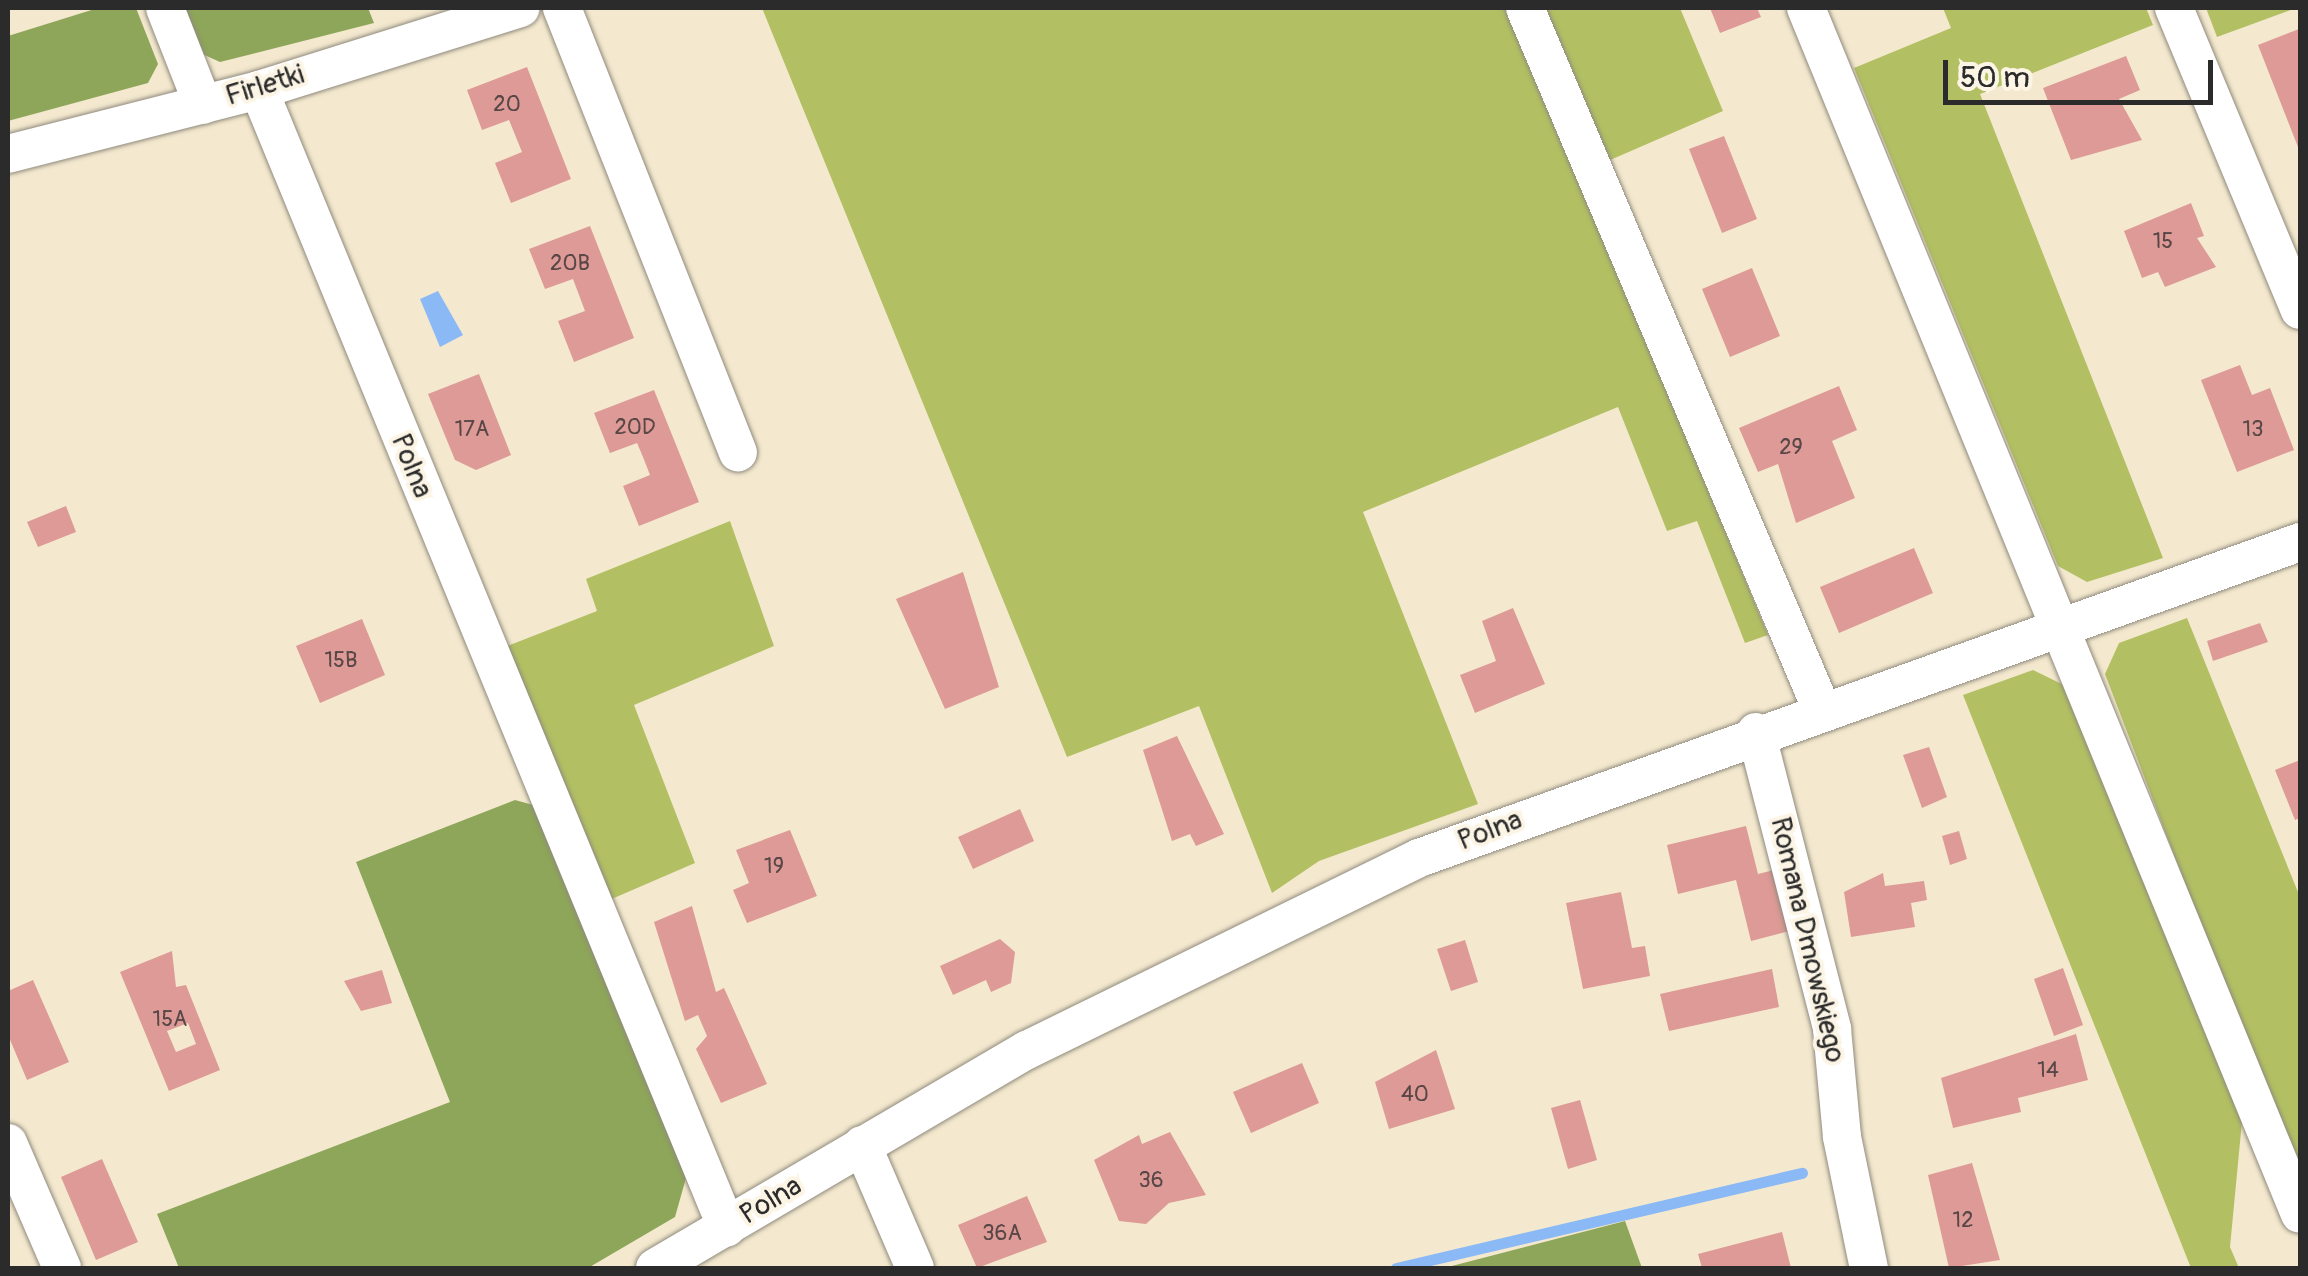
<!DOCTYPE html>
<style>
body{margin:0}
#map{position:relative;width:2308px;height:1276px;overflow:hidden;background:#f4e9cf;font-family:Pangolin,sans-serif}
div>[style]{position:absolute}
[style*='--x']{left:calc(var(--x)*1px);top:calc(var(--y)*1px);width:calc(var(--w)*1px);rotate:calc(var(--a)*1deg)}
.green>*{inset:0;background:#b2c063}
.forest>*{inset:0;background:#8da659}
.water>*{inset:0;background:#8ab9f6}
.stream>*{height:11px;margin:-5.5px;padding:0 5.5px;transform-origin:5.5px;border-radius:5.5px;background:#8ab9f6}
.building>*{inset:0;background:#dd9a96}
.roads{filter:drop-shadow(0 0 2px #908a7d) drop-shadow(0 0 2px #908a7d)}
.minor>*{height:38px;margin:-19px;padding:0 19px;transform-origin:19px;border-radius:19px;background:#fff}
span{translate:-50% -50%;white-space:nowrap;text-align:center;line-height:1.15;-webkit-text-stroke:8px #fcf5e5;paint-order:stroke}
.number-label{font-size:22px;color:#584746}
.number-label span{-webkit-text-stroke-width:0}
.street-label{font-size:28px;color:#2b2b2b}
.frame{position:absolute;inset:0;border:10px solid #2b2b2b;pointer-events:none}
.scale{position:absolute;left:1943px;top:60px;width:270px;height:45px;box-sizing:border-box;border:5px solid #2b2b2b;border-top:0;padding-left:12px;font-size:30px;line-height:35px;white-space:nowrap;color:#2b2b2b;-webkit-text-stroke:8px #fcf5e5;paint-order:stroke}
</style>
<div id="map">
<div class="green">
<div style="clip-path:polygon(762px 8px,1680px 8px,1723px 111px,1578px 174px,1768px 635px,1745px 643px,1697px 521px,1667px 531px,1618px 407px,1363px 512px,1478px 804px,1319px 861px,1272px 893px,1199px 706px,1067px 757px)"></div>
<div style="clip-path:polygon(1943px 8px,2146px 8px,2153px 25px,1980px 94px,2163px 558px,2087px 582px,2058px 566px,1854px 68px,1951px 28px)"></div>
<div style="clip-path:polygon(2206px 8px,2296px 8px,2217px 37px)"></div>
<div style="clip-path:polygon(730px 521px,774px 646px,634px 705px,695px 863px,607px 901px,502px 648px,597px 611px,586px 579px)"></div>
<div style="clip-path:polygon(2187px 618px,2300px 897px,2300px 1185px,2105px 674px,2119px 643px)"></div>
<div style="clip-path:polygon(2033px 670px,2072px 689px,2243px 1111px,2230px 1247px,2239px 1268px,2191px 1268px,1963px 695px)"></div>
</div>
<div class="forest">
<div style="clip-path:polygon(98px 8px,136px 8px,158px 64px,148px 83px,8px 121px,8px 36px)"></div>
<div style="clip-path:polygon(183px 8px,368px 8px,374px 23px,220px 62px,200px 53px)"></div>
<div style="clip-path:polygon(515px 800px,533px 805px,686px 1178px,675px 1217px,588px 1268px,179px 1268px,157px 1214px,450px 1102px,356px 862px)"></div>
<div style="clip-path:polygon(1625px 1221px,1642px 1268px,1448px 1267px)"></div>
</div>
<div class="water">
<div style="clip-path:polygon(438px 291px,463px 335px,440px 347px,420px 299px)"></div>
</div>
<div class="stream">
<div style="--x:1396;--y:1268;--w:417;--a:-13.2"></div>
</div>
<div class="building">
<div style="clip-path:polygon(1710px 8px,1757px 8px,1761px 17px,1720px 33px)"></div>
<div style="clip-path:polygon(2299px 29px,2300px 146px,2298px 147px,2258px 45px)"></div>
<div style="clip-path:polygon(2126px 56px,2140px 90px,2119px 99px,2142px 140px,2071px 160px,2043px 88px)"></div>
<div style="clip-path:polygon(527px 67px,571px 179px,511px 203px,495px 163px,522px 152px,509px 120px,482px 130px,467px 90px)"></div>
<div style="clip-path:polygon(1724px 136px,1757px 219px,1722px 233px,1689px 149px)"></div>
<div style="clip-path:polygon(2191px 203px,2204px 236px,2197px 238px,2216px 267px,2165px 287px,2158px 272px,2142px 278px,2124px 231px)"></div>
<div style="clip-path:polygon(590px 226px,634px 338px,574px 362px,558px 321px,585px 311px,573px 279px,545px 289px,529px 249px)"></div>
<div style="clip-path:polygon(1752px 268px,1780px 336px,1730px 357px,1702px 289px)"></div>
<div style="clip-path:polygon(2240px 365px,2252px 395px,2270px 388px,2294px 450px,2237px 472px,2201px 380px)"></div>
<div style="clip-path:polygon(479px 374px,511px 455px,476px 470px,455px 460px,428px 394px)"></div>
<div style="clip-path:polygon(1839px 386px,1857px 430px,1832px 441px,1855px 498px,1796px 523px,1778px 464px,1758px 472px,1739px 428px)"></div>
<div style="clip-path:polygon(654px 390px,699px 502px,639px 526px,623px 486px,650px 475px,643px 457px,637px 443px,610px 453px,594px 413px)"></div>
<div style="clip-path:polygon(66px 506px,76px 532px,38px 547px,27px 522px)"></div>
<div style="clip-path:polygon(1914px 548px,1933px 593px,1839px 633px,1820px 587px)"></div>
<div style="clip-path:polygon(963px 572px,999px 687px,945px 709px,896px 599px)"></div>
<div style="clip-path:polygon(1513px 608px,1545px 684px,1475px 713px,1460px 675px,1496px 661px,1482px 621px)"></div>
<div style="clip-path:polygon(362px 619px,385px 675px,320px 703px,296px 646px)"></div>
<div style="clip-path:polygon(2260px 623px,2268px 642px,2213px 661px,2207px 641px)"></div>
<div style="clip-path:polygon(1177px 736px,1224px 834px,1196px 846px,1190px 834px,1172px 841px,1143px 750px)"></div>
<div style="clip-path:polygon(1929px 747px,1947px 797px,1922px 808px,1903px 755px)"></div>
<div style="clip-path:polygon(2300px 760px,2300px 818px,2295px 820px,2275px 770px)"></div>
<div style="clip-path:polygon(1020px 809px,1034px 841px,973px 869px,958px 837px)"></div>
<div style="clip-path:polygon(1746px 826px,1758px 874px,1778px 869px,1793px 930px,1751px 941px,1736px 880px,1678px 894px,1667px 845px)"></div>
<div style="clip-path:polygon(790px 830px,817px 896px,747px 923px,733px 890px,749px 883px,736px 850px)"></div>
<div style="clip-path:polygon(1959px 831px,1967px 859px,1950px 865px,1942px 836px)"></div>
<div style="clip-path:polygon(1883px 873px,1885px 886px,1924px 881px,1927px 900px,1911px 903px,1915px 927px,1851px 937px,1844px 892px)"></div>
<div style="clip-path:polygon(1621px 892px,1632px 948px,1645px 946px,1650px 976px,1583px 989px,1566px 903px)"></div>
<div style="clip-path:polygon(692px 906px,716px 992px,724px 988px,767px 1084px,721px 1103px,696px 1049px,707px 1036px,698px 1015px,685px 1021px,654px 922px)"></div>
<div style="clip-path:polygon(1000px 939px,1015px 952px,1011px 983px,991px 992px,986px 980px,953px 995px,940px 966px)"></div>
<div style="clip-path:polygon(1465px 940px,1478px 982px,1451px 991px,1437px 949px)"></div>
<div style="clip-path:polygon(evenodd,172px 951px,176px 987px,186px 985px,220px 1070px,169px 1091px,120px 972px,172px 951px,188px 1023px,196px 1044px,176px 1052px,167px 1031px,188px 1023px)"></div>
<div style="clip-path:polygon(2063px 968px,2083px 1025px,2054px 1036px,2034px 979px)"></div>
<div style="clip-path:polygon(1772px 969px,1779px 1007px,1669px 1031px,1660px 994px)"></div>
<div style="clip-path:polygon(382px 970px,392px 1003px,361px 1011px,344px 981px)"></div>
<div style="clip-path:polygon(33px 980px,69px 1062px,27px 1080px,8px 1035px,8px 991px)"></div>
<div style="clip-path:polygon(2076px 1034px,2088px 1080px,2018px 1098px,2021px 1112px,1953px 1128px,1941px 1078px)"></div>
<div style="clip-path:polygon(1436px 1050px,1455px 1109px,1389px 1129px,1375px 1082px)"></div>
<div style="clip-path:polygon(1302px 1063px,1319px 1103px,1251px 1133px,1233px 1092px)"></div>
<div style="clip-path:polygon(1580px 1100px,1597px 1160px,1568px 1169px,1551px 1108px)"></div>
<div style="clip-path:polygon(1170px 1132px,1206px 1195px,1169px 1203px,1146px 1224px,1119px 1221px,1094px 1160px,1139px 1135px,1142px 1144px)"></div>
<div style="clip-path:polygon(102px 1159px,138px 1242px,96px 1260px,61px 1177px)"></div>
<div style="clip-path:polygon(1972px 1163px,2000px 1260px,1949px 1268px,1928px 1175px)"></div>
<div style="clip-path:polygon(1027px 1196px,1047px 1242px,977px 1268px,958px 1225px)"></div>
<div style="clip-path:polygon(1782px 1232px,1791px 1268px,1702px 1268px,1698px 1254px)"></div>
</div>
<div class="roads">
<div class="minor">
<div style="--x:165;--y:8;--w:104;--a:68.6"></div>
<div style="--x:562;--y:8;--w:478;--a:68.4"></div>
<div style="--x:1525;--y:8;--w:760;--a:67.08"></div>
<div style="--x:1806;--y:8;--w:1303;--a:67.73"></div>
<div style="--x:2174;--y:8;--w:327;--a:67.4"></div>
<div style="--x:259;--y:90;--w:1230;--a:67.65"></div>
<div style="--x:8;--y:154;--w:259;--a:-14.3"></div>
<div style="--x:259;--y:90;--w:274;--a:-17.4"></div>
<div style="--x:1756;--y:732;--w:307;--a:75.6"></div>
<div style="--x:1832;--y:1029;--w:108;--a:84.7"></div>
<div style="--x:1842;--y:1137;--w:134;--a:78.4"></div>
<div style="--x:8;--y:1143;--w:136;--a:66.6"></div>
<div style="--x:862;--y:1145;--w:134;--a:66.7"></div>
<div style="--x:655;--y:1268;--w:431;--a:-30.4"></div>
<div style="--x:1027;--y:1050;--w:436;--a:-26.1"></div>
<div style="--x:1419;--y:858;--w:936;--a:-19.73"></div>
</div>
</div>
<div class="number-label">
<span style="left:507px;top:105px">20</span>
<span style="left:2163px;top:242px">15</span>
<span style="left:570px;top:264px">20B</span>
<span style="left:635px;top:428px">20D</span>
<span style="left:472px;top:430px">17A</span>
<span style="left:2253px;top:430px">13</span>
<span style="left:1791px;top:448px">29</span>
<span style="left:341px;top:661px">15B</span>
<span style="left:774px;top:867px">19</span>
<span style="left:170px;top:1020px">15A</span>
<span style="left:2048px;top:1071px">14</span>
<span style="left:1415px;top:1095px">40</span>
<span style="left:1151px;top:1181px">36</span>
<span style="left:1963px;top:1221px">12</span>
<span style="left:1002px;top:1234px">36A</span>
</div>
<div class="street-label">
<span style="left:265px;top:86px;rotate:-17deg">Firletki</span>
<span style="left:411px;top:466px;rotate:68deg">Polna</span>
<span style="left:1490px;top:831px;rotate:-21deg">Polna</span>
<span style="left:1807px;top:940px;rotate:77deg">Romana Dmowskiego</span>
<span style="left:771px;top:1201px;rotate:-31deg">Polna</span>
</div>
<div class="frame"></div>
<div class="scale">50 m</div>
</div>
